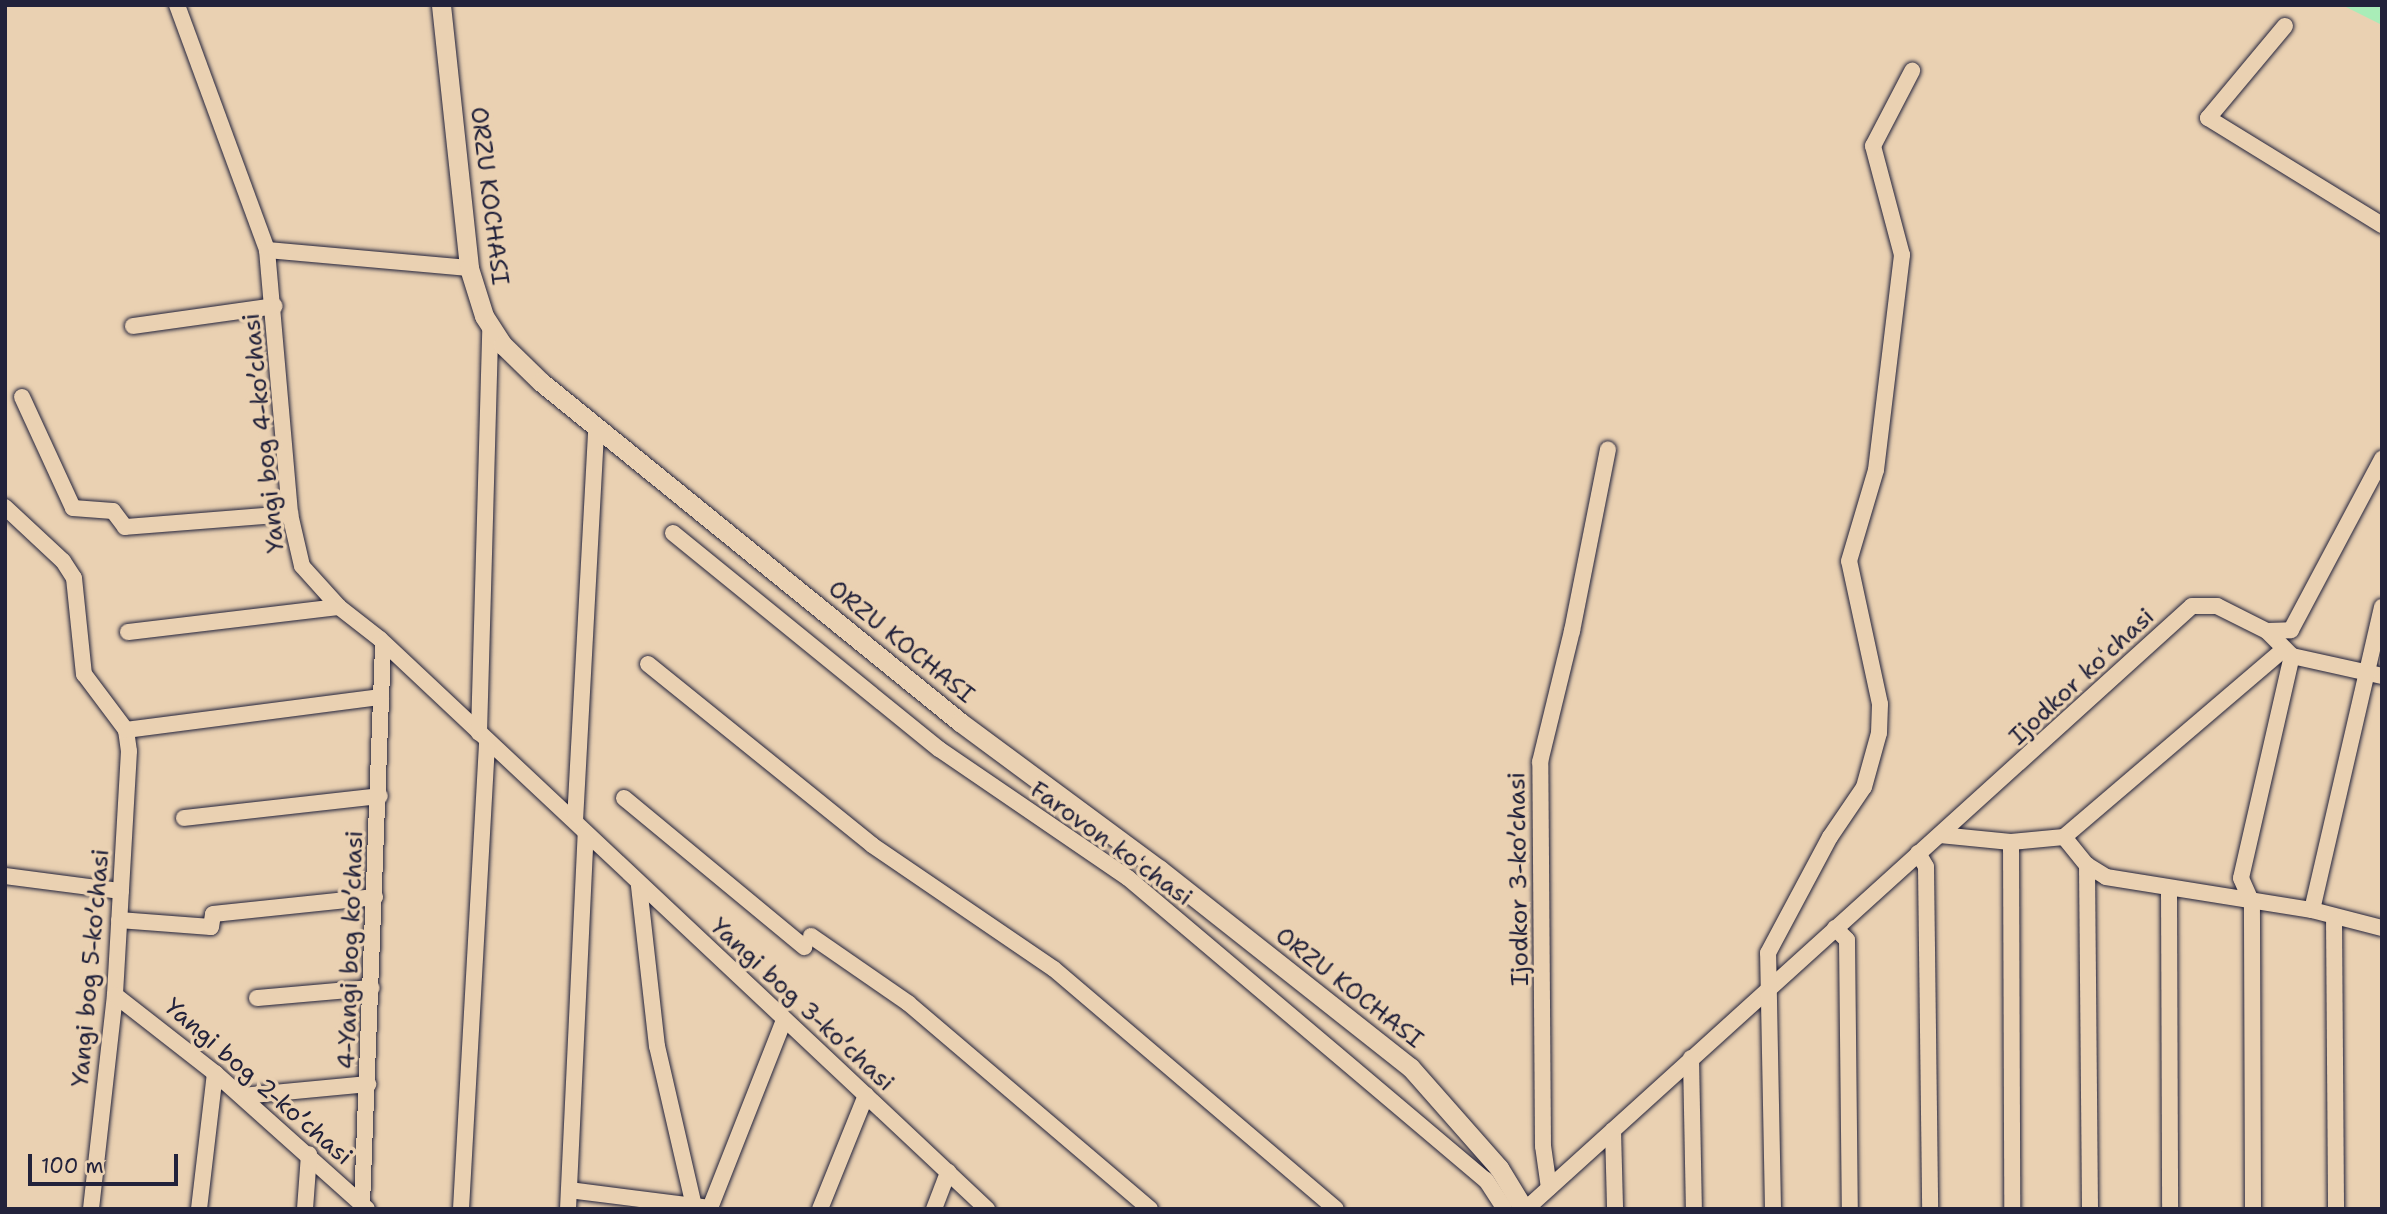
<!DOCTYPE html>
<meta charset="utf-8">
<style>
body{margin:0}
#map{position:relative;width:2387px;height:1214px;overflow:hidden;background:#ead1b2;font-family:"Shantell Sans",sans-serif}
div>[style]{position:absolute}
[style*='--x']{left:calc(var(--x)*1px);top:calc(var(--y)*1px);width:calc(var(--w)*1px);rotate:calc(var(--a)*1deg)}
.green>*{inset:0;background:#a9edb8}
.roads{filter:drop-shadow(0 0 2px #22223b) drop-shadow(0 0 2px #22223b)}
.minor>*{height:16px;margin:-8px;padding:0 8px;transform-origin:8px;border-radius:8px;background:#ead1b2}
.major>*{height:19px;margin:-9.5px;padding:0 9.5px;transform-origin:9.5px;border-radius:9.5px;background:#ead1b2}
span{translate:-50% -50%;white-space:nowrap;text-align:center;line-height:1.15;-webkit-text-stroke:7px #ead1b2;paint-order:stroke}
.street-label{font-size:24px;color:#22223b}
.frame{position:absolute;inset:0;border:7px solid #22223b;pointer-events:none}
.scale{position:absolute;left:28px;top:1154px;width:150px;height:32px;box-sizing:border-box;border:4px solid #22223b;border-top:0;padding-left:9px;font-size:21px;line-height:24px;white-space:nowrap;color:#22223b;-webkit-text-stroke:5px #ead1b2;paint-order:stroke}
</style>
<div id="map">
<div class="green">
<div style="clip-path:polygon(2342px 5px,2382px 5px,2382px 25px)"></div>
</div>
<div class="roads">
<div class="minor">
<div style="--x:177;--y:5;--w:261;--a:69.8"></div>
<div style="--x:267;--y:250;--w:265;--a:85"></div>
<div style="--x:290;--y:514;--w:53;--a:77"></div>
<div style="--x:302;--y:566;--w:55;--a:47.9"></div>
<div style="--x:339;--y:607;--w:52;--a:38"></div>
<div style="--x:380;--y:639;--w:833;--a:43.2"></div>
<div style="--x:2285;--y:26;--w:120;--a:129.9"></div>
<div style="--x:2208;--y:118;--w:204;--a:31.6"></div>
<div style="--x:267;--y:250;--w:203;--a:5.1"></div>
<div style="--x:133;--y:326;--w:143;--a:-8"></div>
<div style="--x:22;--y:397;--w:122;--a:65.3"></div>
<div style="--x:73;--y:508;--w:40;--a:4.3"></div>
<div style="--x:113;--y:511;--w:20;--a:53"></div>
<div style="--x:125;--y:527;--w:166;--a:-4.5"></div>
<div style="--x:5;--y:507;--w:79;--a:43"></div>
<div style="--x:63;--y:561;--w:20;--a:57"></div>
<div style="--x:74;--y:578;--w:97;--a:84.1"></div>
<div style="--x:84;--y:674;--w:70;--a:53.1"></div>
<div style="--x:126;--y:730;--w:21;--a:82"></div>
<div style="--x:129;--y:751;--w:244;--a:93.3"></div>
<div style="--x:115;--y:995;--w:215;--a:96.4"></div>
<div style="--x:673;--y:533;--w:343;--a:39.1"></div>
<div style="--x:939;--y:749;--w:229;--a:34.3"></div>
<div style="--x:1128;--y:878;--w:468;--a:40.2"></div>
<div style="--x:1486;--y:1180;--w:35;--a:57"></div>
<div style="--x:128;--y:632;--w:212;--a:-6.8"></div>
<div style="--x:2292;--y:656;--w:92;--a:12.5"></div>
<div style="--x:648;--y:664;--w:288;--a:38.9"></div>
<div style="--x:872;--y:845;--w:220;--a:34.3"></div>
<div style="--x:1054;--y:969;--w:370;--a:40.4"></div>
<div style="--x:126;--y:730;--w:257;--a:-7.4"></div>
<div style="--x:479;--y:733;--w:404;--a:-88.4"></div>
<div style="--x:624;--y:798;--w:234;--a:39.6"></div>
<div style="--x:184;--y:818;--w:197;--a:-6.4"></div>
<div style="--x:575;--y:821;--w:395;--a:-86.9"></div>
<div style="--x:1940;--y:835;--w:71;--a:5.6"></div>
<div style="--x:2011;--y:842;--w:53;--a:-5.4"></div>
<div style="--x:2064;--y:837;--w:36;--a:51"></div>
<div style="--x:2087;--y:865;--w:22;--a:32"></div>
<div style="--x:2106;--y:877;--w:209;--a:9.1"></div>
<div style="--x:2312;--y:910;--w:72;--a:14.4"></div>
<div style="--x:2064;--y:837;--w:289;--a:-40.5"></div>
<div style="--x:2011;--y:842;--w:367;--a:89.8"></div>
<div style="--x:1918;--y:853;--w:16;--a:60"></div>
<div style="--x:1926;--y:867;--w:342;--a:89.3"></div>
<div style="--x:2087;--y:865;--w:344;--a:89.5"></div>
<div style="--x:5;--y:876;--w:117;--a:7.4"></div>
<div style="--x:639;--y:886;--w:161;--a:83.6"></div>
<div style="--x:657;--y:1046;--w:164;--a:77"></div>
<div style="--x:2169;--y:890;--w:319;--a:89.8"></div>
<div style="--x:2312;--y:910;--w:311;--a:-77"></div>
<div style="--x:2334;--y:917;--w:292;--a:89.6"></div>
<div style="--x:119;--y:920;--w:92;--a:4.4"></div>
<div style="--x:211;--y:927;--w:13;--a:-81"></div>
<div style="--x:213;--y:914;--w:163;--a:-6"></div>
<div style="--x:1835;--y:928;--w:17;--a:45"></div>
<div style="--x:1847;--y:940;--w:269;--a:89.4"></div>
<div style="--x:811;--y:936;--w:118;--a:34.6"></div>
<div style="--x:908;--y:1003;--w:318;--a:40.4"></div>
<div style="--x:115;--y:995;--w:127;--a:38"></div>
<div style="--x:215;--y:1073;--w:204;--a:41.8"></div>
<div style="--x:257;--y:998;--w:115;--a:-5"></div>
<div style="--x:1691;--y:1058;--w:151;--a:88.9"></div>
<div style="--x:242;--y:1096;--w:127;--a:-5.4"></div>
<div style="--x:1613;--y:1130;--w:79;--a:88.5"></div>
<div style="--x:1549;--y:1188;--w:42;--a:-98.1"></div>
<div style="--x:1543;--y:1146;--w:384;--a:-90.4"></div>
<div style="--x:1540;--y:762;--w:135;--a:-76.3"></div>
<div style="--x:1572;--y:631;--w:185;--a:-78.8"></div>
<div style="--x:569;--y:1190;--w:142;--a:7.3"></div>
<div style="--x:710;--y:1208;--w:202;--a:-68.5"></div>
<div style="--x:362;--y:1205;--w:560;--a:-87.85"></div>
<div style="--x:199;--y:1209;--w:137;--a:-83.3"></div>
<div style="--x:305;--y:1209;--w:55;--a:-85.8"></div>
<div style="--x:461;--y:1209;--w:468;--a:-86.8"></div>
<div style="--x:568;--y:1209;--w:375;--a:-87.3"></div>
<div style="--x:820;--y:1209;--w:123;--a:-68"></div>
<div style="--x:934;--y:1209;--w:40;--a:-69"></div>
<div style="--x:1526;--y:1209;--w:898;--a:-42.16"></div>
<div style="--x:2192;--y:606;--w:25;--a:0"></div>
<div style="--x:2217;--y:606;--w:56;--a:26.6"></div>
<div style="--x:2267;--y:631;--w:24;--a:-2"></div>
<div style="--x:2291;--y:630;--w:194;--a:-62"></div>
<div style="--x:1773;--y:1209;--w:256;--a:-91.1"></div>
<div style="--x:1768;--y:953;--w:132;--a:-61.9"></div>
<div style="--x:1830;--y:837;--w:60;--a:-55.8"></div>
<div style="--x:1864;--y:787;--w:56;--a:-74.5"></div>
<div style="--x:1879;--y:733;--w:29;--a:-88"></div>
<div style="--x:1880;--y:704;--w:146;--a:-102.2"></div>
<div style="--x:1849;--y:561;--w:95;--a:-73.5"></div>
<div style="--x:1876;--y:470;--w:217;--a:-83.1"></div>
<div style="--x:1902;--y:255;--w:113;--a:-104.9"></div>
<div style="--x:1873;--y:146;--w:85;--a:-62.5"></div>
<div style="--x:2253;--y:1209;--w:306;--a:-90.2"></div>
<div style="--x:2252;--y:903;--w:27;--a:-114"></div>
<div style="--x:2241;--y:878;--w:228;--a:-77.1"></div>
<div style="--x:2292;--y:656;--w:35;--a:-135"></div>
</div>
<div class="major">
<div style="--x:441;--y:5;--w:264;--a:83.9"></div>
<div style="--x:469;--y:268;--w:50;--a:72.6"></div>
<div style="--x:484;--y:316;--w:35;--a:57"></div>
<div style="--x:503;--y:345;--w:53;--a:44.2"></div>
<div style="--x:541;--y:382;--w:540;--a:39.06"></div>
<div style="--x:960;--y:722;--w:247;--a:36.5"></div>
<div style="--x:1159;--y:869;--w:320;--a:38.3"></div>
<div style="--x:1410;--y:1067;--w:135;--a:48.6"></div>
<div style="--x:1499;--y:1168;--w:48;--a:58.6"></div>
</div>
</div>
<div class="street-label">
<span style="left:489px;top:196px;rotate:83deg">ORZU KOCHASI</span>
<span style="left:264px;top:433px;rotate:-96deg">Yangi bog 4-koʼchasi</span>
<span style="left:901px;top:642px;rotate:39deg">ORZU KOCHASI</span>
<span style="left:2082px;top:677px;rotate:-43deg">Ijodkor koʻchasi</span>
<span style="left:1111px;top:844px;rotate:36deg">Farovon koʻchasi</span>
<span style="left:1519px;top:879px;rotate:-91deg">Ijodkor 3-koʼchasi</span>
<span style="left:351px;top:950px;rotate:-88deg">4-Yangi bog koʼchasi</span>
<span style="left:91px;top:968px;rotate:-85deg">Yangi bog 5-koʼchasi</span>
<span style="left:1349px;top:988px;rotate:38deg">ORZU KOCHASI</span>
<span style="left:802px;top:1005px;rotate:43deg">Yangi bog 3-koʼchasi</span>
<span style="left:258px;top:1082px;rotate:41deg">Yangi bog 2-koʼchasi</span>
</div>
<div class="frame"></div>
<div class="scale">100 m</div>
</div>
